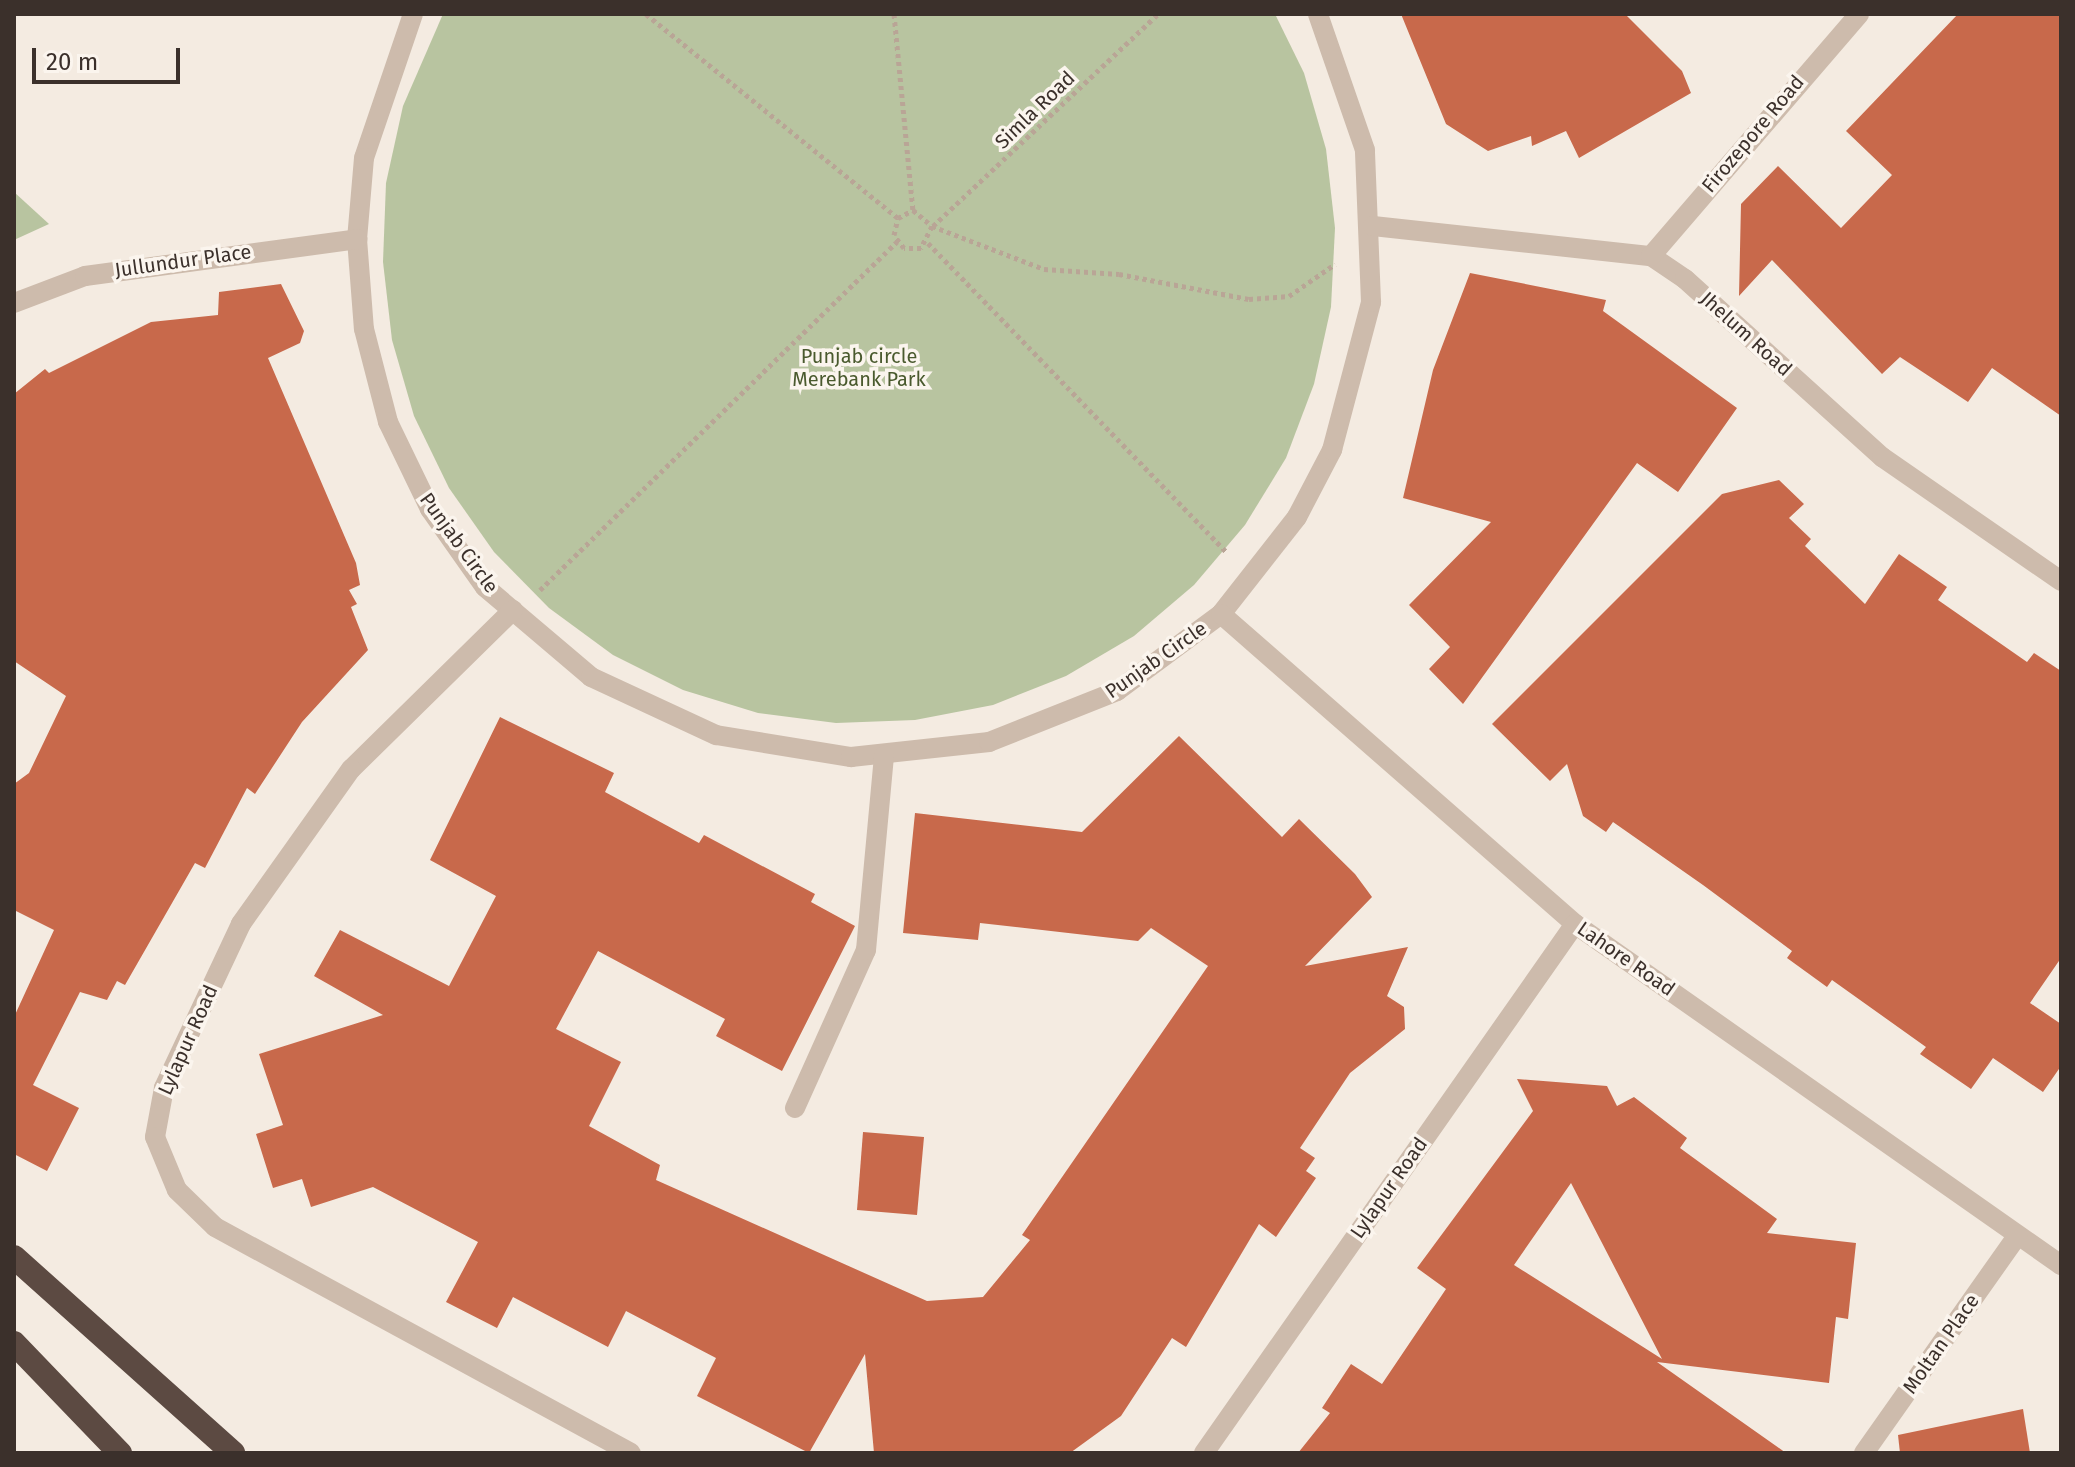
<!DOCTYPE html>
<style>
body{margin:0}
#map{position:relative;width:2075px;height:1467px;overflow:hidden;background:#f4ebe1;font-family:"Fira Sans",sans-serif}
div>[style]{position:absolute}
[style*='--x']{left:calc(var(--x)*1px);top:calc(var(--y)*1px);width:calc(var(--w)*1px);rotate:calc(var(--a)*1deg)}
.green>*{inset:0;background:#b8c4a0}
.building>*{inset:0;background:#c8694b}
.path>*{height:5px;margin-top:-2.5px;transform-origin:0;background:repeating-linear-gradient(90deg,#b9a596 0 4px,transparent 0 8px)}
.minor>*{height:20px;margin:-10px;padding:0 10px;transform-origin:10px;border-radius:10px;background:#cdbbac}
.highway>*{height:24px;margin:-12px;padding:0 12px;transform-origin:12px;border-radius:12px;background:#5c4a42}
span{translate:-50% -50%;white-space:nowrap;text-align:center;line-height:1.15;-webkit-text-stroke:7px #fbf5ee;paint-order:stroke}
.street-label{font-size:20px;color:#3b302b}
.park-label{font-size:20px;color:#4a5a2e}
.frame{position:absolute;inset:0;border:16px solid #3b302b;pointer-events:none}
.scale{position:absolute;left:32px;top:48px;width:148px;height:36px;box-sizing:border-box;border:4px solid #3b302b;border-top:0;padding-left:10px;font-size:24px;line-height:28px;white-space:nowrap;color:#3b302b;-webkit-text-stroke:6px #fbf5ee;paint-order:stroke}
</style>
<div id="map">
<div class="green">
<div style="clip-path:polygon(443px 14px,1275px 14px,1304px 73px,1326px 149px,1335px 228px,1331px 307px,1314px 384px,1286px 458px,1245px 525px,1194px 585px,1134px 636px,1066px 676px,993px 705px,915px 720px,836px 723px,758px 713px,683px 690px,613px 655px,549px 608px,494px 552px,449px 488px,414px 416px,392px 340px,383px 262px,386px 183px,403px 106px)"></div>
<div style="clip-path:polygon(14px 192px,49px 224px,14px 240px)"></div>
</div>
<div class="building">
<div style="clip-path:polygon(1401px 14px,1625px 14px,1682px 71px,1691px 93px,1579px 158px,1566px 131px,1532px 146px,1531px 136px,1488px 151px,1446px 124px)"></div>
<div style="clip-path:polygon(1958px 14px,2061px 14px,2061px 416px,1992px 368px,1968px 402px,1900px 357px,1882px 374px,1772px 260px,1739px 296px,1741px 204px,1778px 166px,1841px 228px,1892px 175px,1846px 131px)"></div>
<div style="clip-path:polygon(1470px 273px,1606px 300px,1603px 311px,1737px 408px,1678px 492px,1637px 463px,1463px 704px,1429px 669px,1450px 647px,1409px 605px,1491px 522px,1403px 498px,1433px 370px)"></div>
<div style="clip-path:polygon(281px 284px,304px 331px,300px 343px,268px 358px,356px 563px,360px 585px,349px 590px,357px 604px,351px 607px,368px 650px,302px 722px,255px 794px,247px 788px,205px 868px,195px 863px,125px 985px,117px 981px,107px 1000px,80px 992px,33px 1085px,79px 1108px,47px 1171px,14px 1154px,14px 1017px,54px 930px,14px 910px,14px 784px,29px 773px,66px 696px,14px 661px,14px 394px,45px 369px,49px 373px,151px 322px,218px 315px,219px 292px)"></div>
<div style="clip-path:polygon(1779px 480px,1804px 504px,1789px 518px,1811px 539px,1805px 546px,1865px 604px,1899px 554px,1947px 587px,1938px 600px,2027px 662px,2034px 653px,2061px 671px,2061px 958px,2030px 1003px,2061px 1024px,2061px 1066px,2043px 1092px,1993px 1058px,1971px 1089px,1920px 1054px,1926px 1047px,1832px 980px,1827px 987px,1787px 958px,1792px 951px,1703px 885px,1613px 822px,1606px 832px,1583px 816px,1567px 764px,1550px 781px,1492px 724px,1722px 494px)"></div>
<div style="clip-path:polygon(500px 717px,614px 773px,605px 792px,699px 843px,704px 835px,815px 894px,811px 902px,855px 926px,782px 1071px,716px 1036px,725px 1019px,598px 951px,556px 1029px,621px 1062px,589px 1126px,660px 1165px,656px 1180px,927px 1301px,983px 1297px,1030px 1240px,1022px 1235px,1208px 966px,1151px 928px,1138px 941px,980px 923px,978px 940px,903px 933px,915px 813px,1082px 832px,1179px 736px,1282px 837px,1299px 819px,1355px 874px,1372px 897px,1305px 966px,1408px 947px,1387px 996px,1404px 1007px,1405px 1029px,1350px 1073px,1300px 1148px,1315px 1158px,1306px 1171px,1316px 1178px,1276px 1237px,1259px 1224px,1186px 1347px,1172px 1338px,1121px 1416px,1070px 1453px,874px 1453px,865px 1354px,809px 1453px,697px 1396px,716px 1358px,626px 1311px,608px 1347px,513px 1297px,497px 1328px,446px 1302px,478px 1242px,373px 1187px,311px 1207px,302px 1179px,273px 1188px,256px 1134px,283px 1125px,259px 1054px,383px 1015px,314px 976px,340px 930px,449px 986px,496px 896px,430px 860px)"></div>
<div style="clip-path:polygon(evenodd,1517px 1079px,1607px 1086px,1617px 1106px,1634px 1097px,1687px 1138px,1680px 1148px,1777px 1219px,1767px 1233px,1856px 1243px,1848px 1319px,1836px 1317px,1829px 1383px,1657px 1362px,1786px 1453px,1298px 1453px,1330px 1413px,1322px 1408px,1351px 1364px,1382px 1384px,1446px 1289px,1417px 1268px,1533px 1111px,1517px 1079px,1571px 1183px,1662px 1359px,1514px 1265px,1571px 1183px)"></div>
<div style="clip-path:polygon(863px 1132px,924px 1137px,917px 1215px,857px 1210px)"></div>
<div style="clip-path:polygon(2023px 1409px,2030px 1453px,1900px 1453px,1898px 1435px)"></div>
</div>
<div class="path">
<div style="--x:646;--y:14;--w:324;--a:39"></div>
<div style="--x:894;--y:14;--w:197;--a:84.5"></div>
<div style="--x:932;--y:226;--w:25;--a:117"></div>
<div style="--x:921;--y:248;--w:17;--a:180"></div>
<div style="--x:904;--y:248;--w:16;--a:-128"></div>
<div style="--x:894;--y:235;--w:17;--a:-77"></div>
<div style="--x:898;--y:218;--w:17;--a:-28"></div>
<div style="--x:913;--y:210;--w:25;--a:40"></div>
<div style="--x:932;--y:226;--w:120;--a:21"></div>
<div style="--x:1044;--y:269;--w:75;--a:3.8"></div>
<div style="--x:1119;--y:274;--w:132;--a:10.9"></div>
<div style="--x:1249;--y:299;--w:40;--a:-4.3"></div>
<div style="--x:1289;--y:296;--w:56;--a:-34.8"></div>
<div style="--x:933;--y:226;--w:309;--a:-43.3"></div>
<div style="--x:928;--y:243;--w:431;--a:46"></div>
<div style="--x:540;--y:590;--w:499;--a:-44.3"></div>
</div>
<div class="minor">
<div style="--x:413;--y:14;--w:152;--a:108.8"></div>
<div style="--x:364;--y:158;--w:81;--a:94.9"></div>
<div style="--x:357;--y:239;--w:90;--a:85.6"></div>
<div style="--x:364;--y:329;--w:96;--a:75.5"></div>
<div style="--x:388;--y:422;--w:97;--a:64.2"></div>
<div style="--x:430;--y:509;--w:95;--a:54.8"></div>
<div style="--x:485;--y:587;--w:139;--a:40.3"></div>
<div style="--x:591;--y:677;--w:138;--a:24.9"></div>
<div style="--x:716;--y:735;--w:137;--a:9.3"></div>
<div style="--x:851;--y:757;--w:139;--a:-6.2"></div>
<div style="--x:989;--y:742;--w:138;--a:-21.7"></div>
<div style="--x:1117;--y:691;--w:129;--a:-36.5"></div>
<div style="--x:1221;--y:614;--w:123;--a:-51.9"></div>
<div style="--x:1297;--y:517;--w:76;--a:-62.4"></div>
<div style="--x:1332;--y:450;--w:153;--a:-75.2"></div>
<div style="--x:1371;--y:302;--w:152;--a:-92.3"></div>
<div style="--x:1365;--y:150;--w:144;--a:-109.1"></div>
<div style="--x:1373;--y:226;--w:280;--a:6.2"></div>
<div style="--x:1651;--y:256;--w:41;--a:34.1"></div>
<div style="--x:1685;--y:279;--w:266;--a:42.1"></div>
<div style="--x:1882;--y:457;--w:218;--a:34.7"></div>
<div style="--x:1651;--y:256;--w:319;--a:-49.3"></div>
<div style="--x:14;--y:303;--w:76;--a:-20.8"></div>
<div style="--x:85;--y:276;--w:275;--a:-7.7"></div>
<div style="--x:513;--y:610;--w:227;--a:135.5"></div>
<div style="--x:351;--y:769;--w:190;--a:125.4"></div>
<div style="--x:241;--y:924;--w:181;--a:115.2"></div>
<div style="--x:164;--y:1088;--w:50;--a:100.4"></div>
<div style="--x:155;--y:1137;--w:57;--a:67.5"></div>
<div style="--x:177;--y:1190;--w:53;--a:44.2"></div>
<div style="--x:215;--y:1227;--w:473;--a:28.5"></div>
<div style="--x:1221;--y:614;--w:471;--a:41.2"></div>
<div style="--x:1575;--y:924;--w:594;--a:35.06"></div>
<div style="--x:795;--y:1108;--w:173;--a:-65.8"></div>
<div style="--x:866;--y:950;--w:195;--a:-84.7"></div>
<div style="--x:1204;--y:1453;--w:646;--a:-54.96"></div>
<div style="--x:1864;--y:1453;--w:266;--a:-54.8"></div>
</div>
<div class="highway">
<div style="--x:14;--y:1257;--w:294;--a:41.8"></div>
<div style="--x:14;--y:1343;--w:153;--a:46.1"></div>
</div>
<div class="street-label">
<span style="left:1035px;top:110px;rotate:-44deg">Simla Road</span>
<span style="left:1753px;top:134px;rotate:-50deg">Firozepore Road</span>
<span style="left:183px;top:261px;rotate:-8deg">Jullundur Place</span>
<span style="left:1746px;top:334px;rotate:42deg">Jhelum Road</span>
<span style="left:459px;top:543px;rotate:54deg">Punjab Circle</span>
<span style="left:1156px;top:660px;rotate:-35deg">Punjab Circle</span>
<span style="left:1626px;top:959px;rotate:35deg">Lahore Road</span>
<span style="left:188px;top:1040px;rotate:-66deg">Lylapur Road</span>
<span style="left:1389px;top:1188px;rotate:-55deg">Lylapur Road</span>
<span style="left:1941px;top:1344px;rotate:-55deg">Moltan Place</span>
</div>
<div class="park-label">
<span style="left:859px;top:368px">Punjab circle<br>Merebank Park</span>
</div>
<div class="frame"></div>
<div class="scale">20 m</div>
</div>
